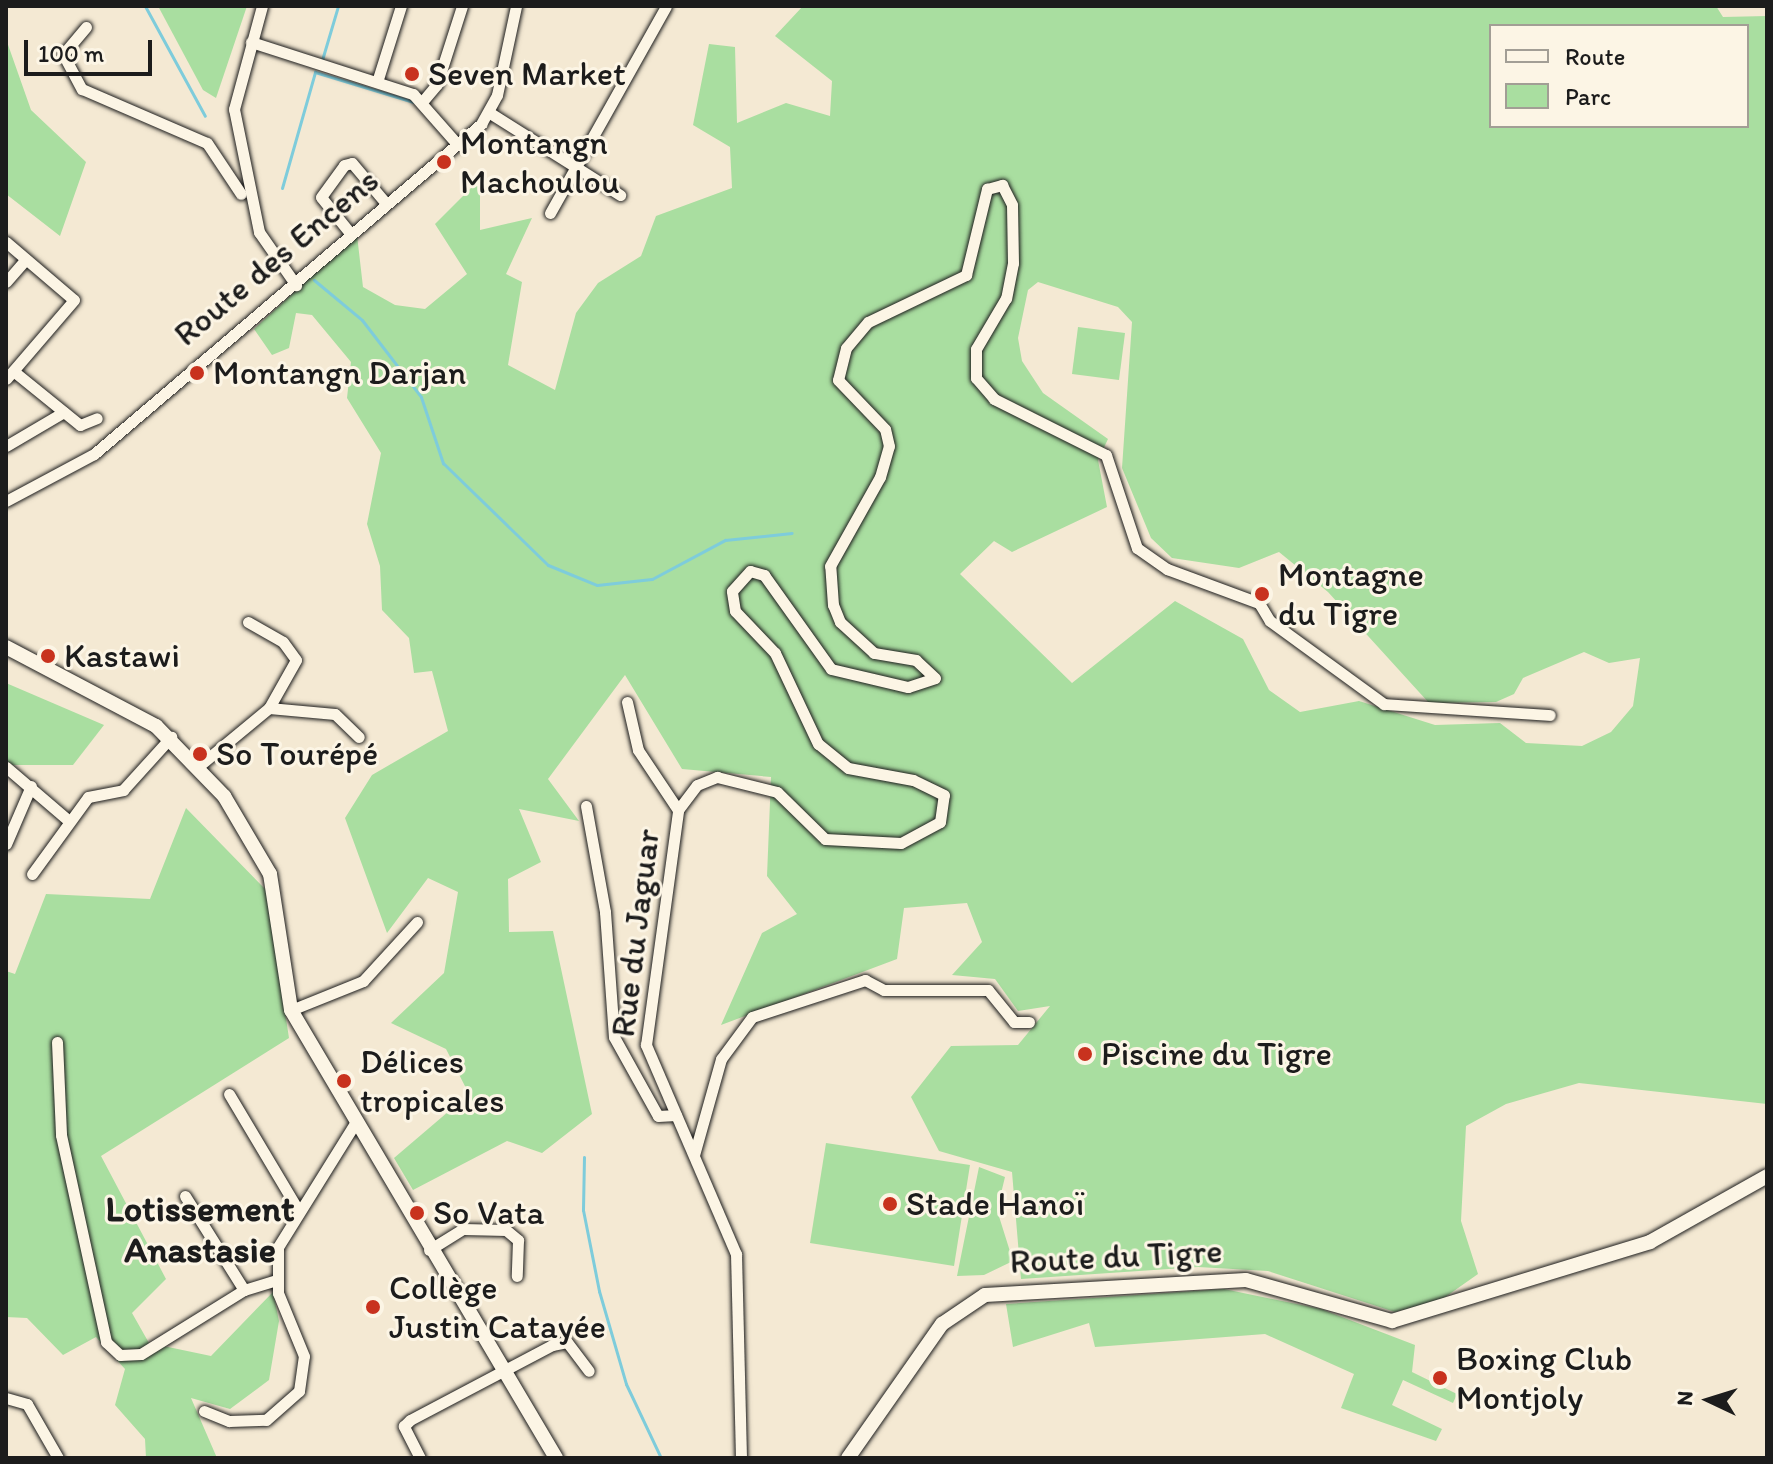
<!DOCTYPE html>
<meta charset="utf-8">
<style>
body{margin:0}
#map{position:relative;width:1773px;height:1464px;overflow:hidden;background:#f4e9d3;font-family:Itim,sans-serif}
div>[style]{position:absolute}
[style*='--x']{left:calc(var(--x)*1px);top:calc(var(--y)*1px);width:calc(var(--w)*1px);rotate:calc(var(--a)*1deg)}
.green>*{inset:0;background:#a9dea0}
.stream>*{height:3px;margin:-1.5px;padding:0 1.5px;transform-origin:1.5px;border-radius:1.5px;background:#7eccdb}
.roads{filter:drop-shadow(0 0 2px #1c1c1c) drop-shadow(0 0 2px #1c1c1c)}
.minor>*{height:11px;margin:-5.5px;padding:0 5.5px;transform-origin:5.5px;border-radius:5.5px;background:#fcf5e5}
.major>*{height:14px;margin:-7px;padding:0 7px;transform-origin:7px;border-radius:7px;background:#fcf5e5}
.dots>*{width:22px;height:22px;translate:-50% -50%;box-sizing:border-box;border:4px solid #fcf5e5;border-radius:50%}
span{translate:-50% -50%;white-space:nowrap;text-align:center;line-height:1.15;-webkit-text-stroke:6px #fcf5e5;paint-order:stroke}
.poi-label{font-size:34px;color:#1c1c1c}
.left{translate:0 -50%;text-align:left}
.street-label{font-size:34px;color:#1c1c1c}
.neighbourhood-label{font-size:36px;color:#1c1c1c;font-weight:700}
.frame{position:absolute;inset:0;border:8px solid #1c1c1c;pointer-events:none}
.legend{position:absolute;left:1489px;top:24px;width:260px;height:104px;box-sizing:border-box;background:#fcf5e5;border:2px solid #a29e95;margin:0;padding:10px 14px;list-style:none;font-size:24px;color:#1c1c1c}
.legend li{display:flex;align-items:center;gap:16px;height:40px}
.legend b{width:40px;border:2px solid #a29e95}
.north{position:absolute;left:1669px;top:1360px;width:80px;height:80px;-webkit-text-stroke:6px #fcf5e5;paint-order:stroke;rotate:274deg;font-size:22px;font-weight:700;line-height:32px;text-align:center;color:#1c1c1c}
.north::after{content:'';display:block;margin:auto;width:28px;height:36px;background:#1c1c1c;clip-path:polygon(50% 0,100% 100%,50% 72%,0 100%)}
.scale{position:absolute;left:24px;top:40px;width:128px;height:36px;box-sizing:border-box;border:4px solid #1c1c1c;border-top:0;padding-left:10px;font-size:24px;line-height:28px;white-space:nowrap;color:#1c1c1c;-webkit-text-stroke:6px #fcf5e5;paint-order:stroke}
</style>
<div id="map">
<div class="green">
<div style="clip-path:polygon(158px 6px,247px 6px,216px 98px,203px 90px)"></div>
<div style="clip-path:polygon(evenodd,803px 6px,1716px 6px,1723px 17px,1767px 16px,1767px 1104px,1579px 1083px,1506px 1104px,1466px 1126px,1461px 1221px,1478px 1274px,1441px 1300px,1395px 1312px,1268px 1271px,1198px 1267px,1021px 1279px,1012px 1172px,939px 1151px,911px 1097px,951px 1046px,1018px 1045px,1050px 1006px,1018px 1011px,995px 979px,952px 975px,982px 942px,967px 903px,904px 908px,897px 959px,721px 1025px,762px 933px,797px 914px,767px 876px,771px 777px,682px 769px,625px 675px,548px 779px,579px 821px,519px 809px,541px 862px,508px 879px,509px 932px,553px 931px,592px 1114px,542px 1153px,507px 1141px,413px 1190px,394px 1158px,469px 1094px,446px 1049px,391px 1023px,444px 973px,458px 892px,428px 878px,387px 933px,345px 818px,372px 775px,448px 731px,432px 671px,414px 673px,409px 638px,382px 610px,380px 566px,367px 524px,381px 453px,347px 398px,351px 362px,312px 315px,296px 313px,289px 348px,272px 355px,254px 329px,357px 235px,363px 287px,395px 305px,425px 309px,467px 274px,435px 224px,480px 179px,480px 230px,532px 218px,506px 274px,522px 282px,508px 365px,555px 390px,576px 313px,598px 283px,641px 256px,656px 216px,732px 188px,730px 147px,693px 125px,709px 44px,735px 47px,737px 123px,786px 103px,830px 116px,832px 81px,775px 36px,803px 6px,1491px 26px,1747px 26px,1747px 126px,1491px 126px,1491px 26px,803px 6px,1038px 282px,1118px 307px,1132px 322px,1122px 468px,1151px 538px,1172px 558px,1239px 568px,1279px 552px,1328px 592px,1429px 703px,1496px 702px,1514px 694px,1523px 678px,1584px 652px,1609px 663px,1640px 658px,1633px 706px,1611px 732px,1582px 746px,1526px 743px,1500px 723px,1435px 725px,1359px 701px,1300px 712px,1269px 690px,1243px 639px,1175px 601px,1072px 683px,960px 574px,994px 541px,1012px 552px,1107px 507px,1098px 460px,1108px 439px,1043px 393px,1022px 361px,1018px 338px,1028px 290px,1038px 282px)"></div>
<div style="clip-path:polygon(6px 39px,31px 110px,86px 162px,60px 236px,6px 194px)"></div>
<div style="clip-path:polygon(1078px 327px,1125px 333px,1119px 380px,1072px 374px)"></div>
<div style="clip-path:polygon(6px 683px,104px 725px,73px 765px,6px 765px)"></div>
<div style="clip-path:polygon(186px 808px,266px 890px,289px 1038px,101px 1156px,166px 1279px,132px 1313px,149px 1343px,211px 1356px,273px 1292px,279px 1321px,269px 1380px,230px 1409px,191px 1398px,217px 1458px,146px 1458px,145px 1439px,115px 1405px,125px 1369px,96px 1337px,63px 1355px,27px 1318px,6px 1317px,6px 971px,15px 974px,46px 894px,150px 899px)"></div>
<div style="clip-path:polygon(826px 1143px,970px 1165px,954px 1266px,810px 1243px)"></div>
<div style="clip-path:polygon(979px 1167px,1005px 1177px,997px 1210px,1013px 1261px,984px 1275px,957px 1276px)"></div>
<div style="clip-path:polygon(1224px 1289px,1321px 1309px,1415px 1345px,1412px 1372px,1457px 1394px,1453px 1403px,1403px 1380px,1392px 1405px,1442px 1429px,1436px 1441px,1341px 1408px,1354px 1374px,1265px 1334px,1095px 1347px,1089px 1323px,1013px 1347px,1006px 1304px)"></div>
</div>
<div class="stream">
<div style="--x:145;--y:6;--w:125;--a:61.4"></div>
<div style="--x:322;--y:60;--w:56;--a:-73.5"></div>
<div style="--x:282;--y:188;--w:121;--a:-74.1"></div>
<div style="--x:315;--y:72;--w:103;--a:16.9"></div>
<div style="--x:314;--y:280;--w:62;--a:39.8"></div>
<div style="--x:362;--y:320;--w:97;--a:52.5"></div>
<div style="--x:421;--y:397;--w:70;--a:71.6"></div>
<div style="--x:443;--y:463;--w:146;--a:44.2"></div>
<div style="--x:548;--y:565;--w:53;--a:22.2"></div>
<div style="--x:597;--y:585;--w:55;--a:-6.2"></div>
<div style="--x:652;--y:579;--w:83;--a:-28.1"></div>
<div style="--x:725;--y:540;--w:67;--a:-6"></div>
<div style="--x:584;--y:1157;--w:53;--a:91.1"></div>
<div style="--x:583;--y:1210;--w:83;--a:78.8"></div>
<div style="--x:599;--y:1291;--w:97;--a:73.8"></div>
<div style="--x:626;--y:1384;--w:82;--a:64.7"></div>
</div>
<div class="roads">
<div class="minor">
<div style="--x:262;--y:6;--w:107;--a:105.2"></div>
<div style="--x:234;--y:109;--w:126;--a:78.5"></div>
<div style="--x:259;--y:232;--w:65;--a:55.1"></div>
<div style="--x:86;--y:27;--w:35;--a:130"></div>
<div style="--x:63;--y:54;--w:40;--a:62"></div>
<div style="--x:82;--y:89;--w:136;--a:23.4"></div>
<div style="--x:207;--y:143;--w:61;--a:56.3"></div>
<div style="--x:251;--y:42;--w:170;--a:17.8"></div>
<div style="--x:413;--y:94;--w:68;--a:48.6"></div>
<div style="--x:377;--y:82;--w:80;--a:-72.5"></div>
<div style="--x:422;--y:102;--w:23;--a:-50"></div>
<div style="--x:437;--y:84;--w:82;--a:-72.2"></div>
<div style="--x:490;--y:113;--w:154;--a:32.2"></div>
<div style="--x:550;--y:213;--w:237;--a:-60.7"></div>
<div style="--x:350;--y:233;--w:46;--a:-128.9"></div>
<div style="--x:321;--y:197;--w:39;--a:-54"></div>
<div style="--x:344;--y:165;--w:8;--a:-14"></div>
<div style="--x:352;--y:163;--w:50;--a:49.9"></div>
<div style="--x:6;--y:242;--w:89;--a:40.5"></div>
<div style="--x:74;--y:300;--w:104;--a:130.7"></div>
<div style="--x:6;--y:282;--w:30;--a:-49"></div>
<div style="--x:17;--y:374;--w:81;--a:39"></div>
<div style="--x:80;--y:425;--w:18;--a:-22"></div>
<div style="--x:6;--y:446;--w:67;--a:-30.4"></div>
<div style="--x:6;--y:501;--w:100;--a:-28.1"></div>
<div style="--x:94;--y:454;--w:509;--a:-40.45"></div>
<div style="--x:481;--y:124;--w:33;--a:-61"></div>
<div style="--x:497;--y:95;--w:91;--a:-77.9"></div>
<div style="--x:248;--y:622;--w:40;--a:29.7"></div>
<div style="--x:283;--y:642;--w:22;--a:54"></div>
<div style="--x:296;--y:660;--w:55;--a:119.4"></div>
<div style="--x:627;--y:702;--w:49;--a:77.1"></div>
<div style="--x:638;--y:750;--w:72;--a:56.3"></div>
<div style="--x:200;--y:765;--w:89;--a:-39.6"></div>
<div style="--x:269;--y:708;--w:66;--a:5.2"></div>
<div style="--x:335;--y:714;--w:33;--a:44"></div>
<div style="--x:6;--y:767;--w:83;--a:40.6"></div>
<div style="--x:586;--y:806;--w:108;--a:79.8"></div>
<div style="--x:605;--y:912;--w:125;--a:85.9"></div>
<div style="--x:614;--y:1037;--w:90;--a:60.9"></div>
<div style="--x:658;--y:1116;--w:18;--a:-3"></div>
<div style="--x:6;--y:844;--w:63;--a:-66.7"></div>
<div style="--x:32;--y:874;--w:95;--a:-54"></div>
<div style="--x:88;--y:797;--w:36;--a:-11"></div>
<div style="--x:123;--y:790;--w:72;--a:-47.8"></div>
<div style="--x:291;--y:1010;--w:78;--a:-21.9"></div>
<div style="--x:363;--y:981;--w:80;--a:-47.5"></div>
<div style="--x:57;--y:1042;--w:93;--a:87.5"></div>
<div style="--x:61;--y:1135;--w:212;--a:77.7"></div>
<div style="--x:106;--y:1342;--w:19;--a:43"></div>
<div style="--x:120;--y:1355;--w:21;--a:-3"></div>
<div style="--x:141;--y:1354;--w:121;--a:-31.9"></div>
<div style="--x:244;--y:1290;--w:34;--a:-17"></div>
<div style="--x:229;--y:1094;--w:133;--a:59.2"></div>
<div style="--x:694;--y:1155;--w:100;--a:-74.3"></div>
<div style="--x:721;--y:1059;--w:52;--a:-53.6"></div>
<div style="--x:752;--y:1017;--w:119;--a:-18.1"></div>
<div style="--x:865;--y:980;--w:21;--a:28"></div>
<div style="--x:884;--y:990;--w:104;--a:0"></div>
<div style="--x:988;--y:990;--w:41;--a:50.9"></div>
<div style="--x:1014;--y:1022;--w:15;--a:0"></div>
<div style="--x:185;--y:1196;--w:111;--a:57.9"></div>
<div style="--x:429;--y:1250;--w:40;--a:-32"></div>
<div style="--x:463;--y:1229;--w:43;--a:1.3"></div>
<div style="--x:506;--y:1230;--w:16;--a:40"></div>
<div style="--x:518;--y:1240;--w:36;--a:92"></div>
<div style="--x:6;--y:1398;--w:22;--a:16"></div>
<div style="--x:27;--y:1404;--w:62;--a:60.1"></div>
<div style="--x:204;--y:1411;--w:27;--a:22"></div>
<div style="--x:229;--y:1421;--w:37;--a:-2"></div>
<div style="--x:266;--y:1420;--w:44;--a:-41.3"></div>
<div style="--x:299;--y:1391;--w:35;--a:-82"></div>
<div style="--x:304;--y:1356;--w:68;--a:-112.4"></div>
<div style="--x:278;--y:1293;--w:46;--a:-90"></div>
<div style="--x:278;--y:1247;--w:144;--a:-58.1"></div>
<div style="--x:420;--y:1458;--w:36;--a:-117"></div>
<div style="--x:404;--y:1426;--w:8;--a:-45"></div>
<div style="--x:410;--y:1420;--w:161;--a:-27.8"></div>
<div style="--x:552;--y:1345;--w:15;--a:-11"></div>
<div style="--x:567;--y:1342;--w:36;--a:53"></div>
<div style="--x:741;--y:1458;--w:204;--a:-91.4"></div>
<div style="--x:736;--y:1254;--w:228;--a:-113.3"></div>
<div style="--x:646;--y:1045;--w:237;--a:-82.2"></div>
<div style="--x:678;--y:810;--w:31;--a:-53"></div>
<div style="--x:697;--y:785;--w:22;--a:-22"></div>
<div style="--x:717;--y:777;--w:62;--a:14"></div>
<div style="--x:777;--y:792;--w:67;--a:44.4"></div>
<div style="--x:825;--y:839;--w:76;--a:3"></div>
<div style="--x:901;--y:843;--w:44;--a:-28.3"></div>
<div style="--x:940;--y:822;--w:27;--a:-82"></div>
<div style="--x:944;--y:795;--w:34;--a:-154"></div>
<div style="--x:913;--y:780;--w:66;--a:-169.5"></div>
<div style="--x:848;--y:768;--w:38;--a:-141"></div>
<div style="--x:818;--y:744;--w:101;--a:-115.3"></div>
<div style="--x:775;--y:653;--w:58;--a:-133.6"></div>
<div style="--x:735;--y:611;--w:20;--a:-99"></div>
<div style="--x:732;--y:591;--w:27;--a:-48"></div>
<div style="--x:750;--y:571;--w:15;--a:16"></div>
<div style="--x:764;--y:575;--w:115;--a:54.5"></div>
<div style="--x:831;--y:669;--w:79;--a:13.2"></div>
<div style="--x:908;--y:687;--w:28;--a:-18"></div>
<div style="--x:935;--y:678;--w:26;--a:-137"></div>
<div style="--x:916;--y:660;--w:43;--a:-170.5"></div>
<div style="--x:874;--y:653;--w:46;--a:-137.6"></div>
<div style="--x:840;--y:622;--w:18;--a:-112"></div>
<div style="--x:833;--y:605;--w:39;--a:-94"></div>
<div style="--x:830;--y:566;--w:102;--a:-60.7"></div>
<div style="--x:880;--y:477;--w:32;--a:-74"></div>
<div style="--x:889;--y:446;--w:17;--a:-103"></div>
<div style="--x:885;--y:429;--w:68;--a:-133.8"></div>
<div style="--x:838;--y:380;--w:33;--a:-76"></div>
<div style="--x:846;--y:348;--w:34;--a:-50"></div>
<div style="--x:868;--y:322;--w:109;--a:-25.6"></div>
<div style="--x:966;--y:275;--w:89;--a:-76.3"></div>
<div style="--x:987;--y:189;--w:16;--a:-15"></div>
<div style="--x:1002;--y:185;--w:22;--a:63"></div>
<div style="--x:1012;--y:205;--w:58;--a:89"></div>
<div style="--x:1013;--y:263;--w:36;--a:101"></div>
<div style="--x:1006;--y:298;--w:59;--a:120.5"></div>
<div style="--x:976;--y:349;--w:29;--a:90"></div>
<div style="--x:976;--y:378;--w:28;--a:49"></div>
<div style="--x:994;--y:399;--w:125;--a:26.6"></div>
<div style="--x:1106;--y:455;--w:98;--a:71.6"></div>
<div style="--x:1137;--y:548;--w:37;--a:35"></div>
<div style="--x:1167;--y:569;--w:98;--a:20.3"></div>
<div style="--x:1259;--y:603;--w:21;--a:59"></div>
<div style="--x:1270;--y:621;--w:141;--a:36.1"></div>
<div style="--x:1384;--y:704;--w:166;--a:3.8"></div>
</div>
<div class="major">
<div style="--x:6;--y:647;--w:170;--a:27.8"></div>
<div style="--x:156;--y:726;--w:98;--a:45.8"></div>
<div style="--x:224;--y:796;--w:91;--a:59.5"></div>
<div style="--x:270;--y:874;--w:138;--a:81.2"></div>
<div style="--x:291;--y:1010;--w:521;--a:59.39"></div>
<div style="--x:848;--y:1458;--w:164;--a:-55"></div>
<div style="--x:942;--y:1324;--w:52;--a:-34"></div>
<div style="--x:985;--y:1295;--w:261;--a:-3.3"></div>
<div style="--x:1246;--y:1280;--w:152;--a:15.7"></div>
<div style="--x:1392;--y:1321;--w:270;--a:-17"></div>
<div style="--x:1650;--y:1242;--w:134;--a:-29.4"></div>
</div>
</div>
<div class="dots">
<div style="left:412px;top:74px;background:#c8321e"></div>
<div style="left:444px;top:162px;background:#c8321e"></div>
<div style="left:197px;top:373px;background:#c8321e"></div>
<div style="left:1262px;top:594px;background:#c8321e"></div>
<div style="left:48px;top:656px;background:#c8321e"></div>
<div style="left:200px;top:754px;background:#c8321e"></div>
<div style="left:1085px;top:1054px;background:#c8321e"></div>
<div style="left:344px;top:1081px;background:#c8321e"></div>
<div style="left:890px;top:1204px;background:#c8321e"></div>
<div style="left:417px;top:1213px;background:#c8321e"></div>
<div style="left:373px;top:1307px;background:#c8321e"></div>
<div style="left:1440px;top:1378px;background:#c8321e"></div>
</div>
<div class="poi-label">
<span class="left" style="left:428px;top:74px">Seven Market</span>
<span class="left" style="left:460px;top:162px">Montangn<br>Machoulou</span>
<span class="left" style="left:213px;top:373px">Montangn Darjan</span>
<span class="left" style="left:1278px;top:594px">Montagne<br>du Tigre</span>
<span class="left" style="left:64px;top:656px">Kastawi</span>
<span class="left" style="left:216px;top:754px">So Tourépé</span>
<span class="left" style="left:1101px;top:1054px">Piscine du Tigre</span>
<span class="left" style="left:360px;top:1081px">Délices<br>tropicales</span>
<span class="left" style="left:906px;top:1204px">Stade Hanoï</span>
<span class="left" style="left:433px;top:1213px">So Vata</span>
<span class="left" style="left:389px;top:1307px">Collège<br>Justin Catayée</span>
<span class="left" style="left:1456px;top:1378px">Boxing Club<br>Montjoly</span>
</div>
<div class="street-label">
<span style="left:276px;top:257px;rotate:-40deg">Route des Encens</span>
<span style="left:635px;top:933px;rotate:-83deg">Rue du Jaguar</span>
<span style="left:1116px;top:1256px;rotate:-3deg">Route du Tigre</span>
</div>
<div class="neighbourhood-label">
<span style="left:200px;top:1229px">Lotissement<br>Anastasie</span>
</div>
<div class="frame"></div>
<ul class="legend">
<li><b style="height:10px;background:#fcf5e5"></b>Route</li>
<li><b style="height:22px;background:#a9dea0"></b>Parc</li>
</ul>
<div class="north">N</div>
<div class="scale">100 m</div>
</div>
